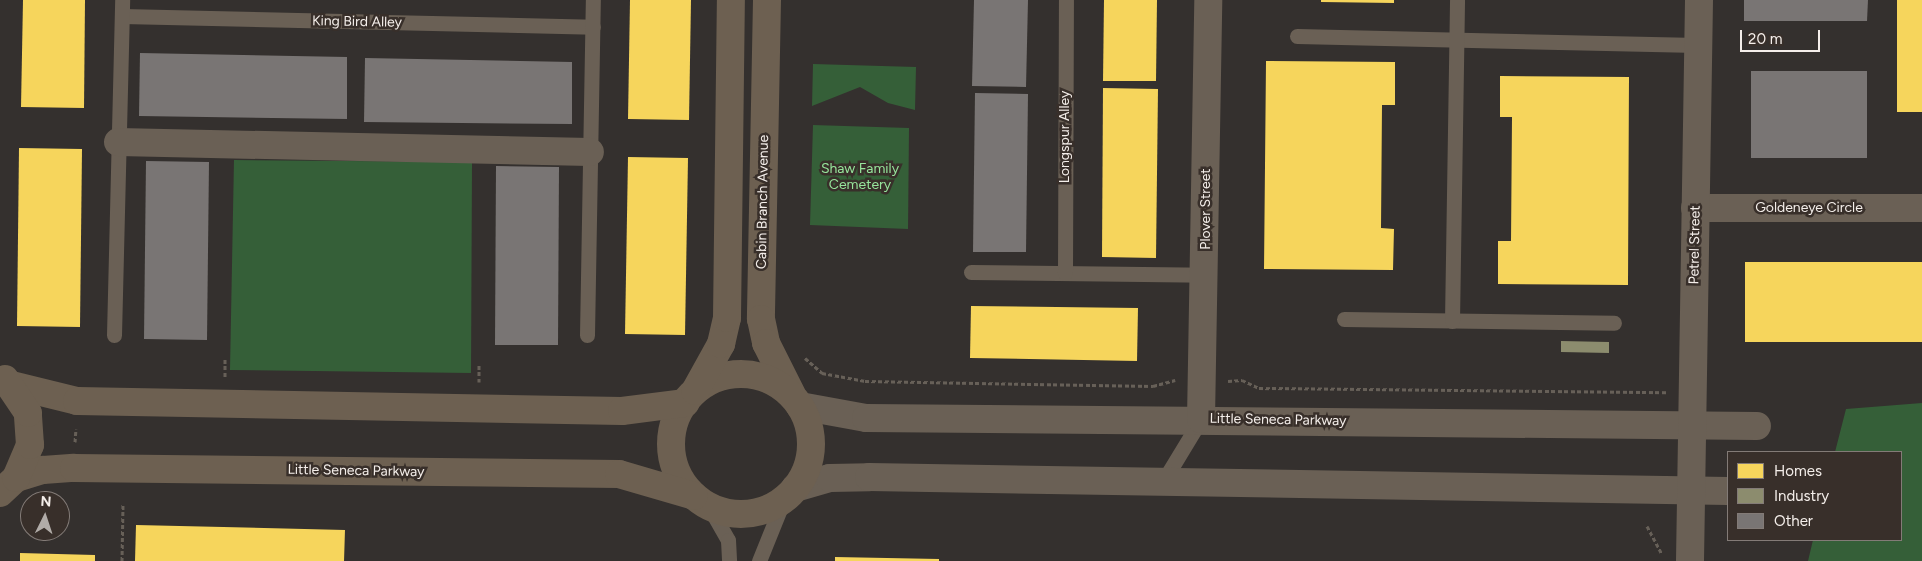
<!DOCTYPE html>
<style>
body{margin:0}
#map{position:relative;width:1922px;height:561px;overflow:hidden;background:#34302e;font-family:Figtree,sans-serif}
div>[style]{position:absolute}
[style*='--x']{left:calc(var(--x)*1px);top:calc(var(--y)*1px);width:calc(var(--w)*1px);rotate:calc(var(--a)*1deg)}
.green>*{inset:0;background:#355f38}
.homes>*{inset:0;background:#f6d55c}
.industry>*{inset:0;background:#8c8c6e}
.building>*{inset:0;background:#797574}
.path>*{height:3px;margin-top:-1.5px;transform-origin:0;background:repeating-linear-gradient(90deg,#676058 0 4px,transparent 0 6.5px)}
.lane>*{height:15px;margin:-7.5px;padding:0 7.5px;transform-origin:7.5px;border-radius:7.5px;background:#6a6055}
.street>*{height:28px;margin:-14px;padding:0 14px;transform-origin:14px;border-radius:14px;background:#6a6055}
.secondary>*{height:28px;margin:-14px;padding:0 14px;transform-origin:14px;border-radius:14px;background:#6d6051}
.secondary>.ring{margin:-14px;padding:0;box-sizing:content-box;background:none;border:28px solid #6d6051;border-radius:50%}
span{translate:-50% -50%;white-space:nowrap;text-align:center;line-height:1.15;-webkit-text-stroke:5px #382f2a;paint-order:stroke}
.street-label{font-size:14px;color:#f4eeea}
.park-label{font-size:14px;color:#97e59c}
.legend{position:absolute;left:1727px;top:451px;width:175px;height:90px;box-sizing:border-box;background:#382f2a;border:1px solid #837b77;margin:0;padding:6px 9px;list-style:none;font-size:15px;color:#f4eeea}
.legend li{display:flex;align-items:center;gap:10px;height:25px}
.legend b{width:25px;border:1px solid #837b77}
.north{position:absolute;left:20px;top:491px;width:50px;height:50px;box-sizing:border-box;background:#382f2a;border:1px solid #837b77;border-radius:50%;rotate:4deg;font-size:14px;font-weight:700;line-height:20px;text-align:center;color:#f4eeea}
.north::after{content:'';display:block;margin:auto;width:18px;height:22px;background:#b1aca8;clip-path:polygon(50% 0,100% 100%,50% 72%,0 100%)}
.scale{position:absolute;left:1740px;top:30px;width:80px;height:22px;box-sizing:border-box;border:2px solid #f4eeea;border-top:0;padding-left:6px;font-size:15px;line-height:18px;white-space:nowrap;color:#f4eeea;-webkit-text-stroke:4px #382f2a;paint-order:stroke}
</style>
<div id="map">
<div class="green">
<div style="clip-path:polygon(813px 64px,916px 67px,915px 110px,888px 103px,860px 87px,812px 106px)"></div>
<div style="clip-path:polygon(813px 125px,909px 128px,908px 229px,810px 225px)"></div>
<div style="clip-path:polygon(234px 160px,472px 162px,471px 373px,230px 370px)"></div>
<div style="clip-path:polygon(1922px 403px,1922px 561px,1808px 561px,1813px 540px,1901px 540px,1901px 452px,1835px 452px,1846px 409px)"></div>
</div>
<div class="homes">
<div style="clip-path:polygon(23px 0,85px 0,84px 108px,21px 107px)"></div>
<div style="clip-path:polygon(630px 0,691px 0,689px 120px,628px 119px)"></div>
<div style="clip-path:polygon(1104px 0,1157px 0,1156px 81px,1103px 81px)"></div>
<div style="clip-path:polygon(1321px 0,1394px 0,1394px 3px,1321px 2px)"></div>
<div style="clip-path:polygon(1897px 0,1922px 0,1922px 112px,1897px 112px)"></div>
<div style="clip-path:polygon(1266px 61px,1395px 62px,1395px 105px,1382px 105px,1381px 228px,1394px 229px,1393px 270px,1264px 269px)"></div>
<div style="clip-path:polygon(1500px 76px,1629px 77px,1628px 285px,1498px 284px,1498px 241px,1511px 241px,1512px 117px,1500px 117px)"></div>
<div style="clip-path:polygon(1103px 88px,1158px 89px,1156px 258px,1102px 257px)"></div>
<div style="clip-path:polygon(19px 148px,82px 149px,80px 327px,17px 326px)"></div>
<div style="clip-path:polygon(628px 157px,688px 158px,685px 335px,625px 334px)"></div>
<div style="clip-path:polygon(1745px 262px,1922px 262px,1922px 342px,1745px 342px)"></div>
<div style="clip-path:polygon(971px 306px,1138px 308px,1137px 361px,970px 358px)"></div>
<div style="clip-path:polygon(136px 525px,345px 530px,344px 561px,135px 561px)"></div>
<div style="clip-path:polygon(20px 553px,95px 555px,95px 561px,20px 561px)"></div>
<div style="clip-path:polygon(835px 557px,939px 559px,939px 561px,835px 561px)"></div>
</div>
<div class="industry">
<div style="clip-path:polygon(1561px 341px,1609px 342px,1609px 353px,1561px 352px)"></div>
</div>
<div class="building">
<div style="clip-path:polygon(974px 0,1028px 0,1026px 87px,972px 86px)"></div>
<div style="clip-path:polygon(1744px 0,1868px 0,1867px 21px,1744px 21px)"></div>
<div style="clip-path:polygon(140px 53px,347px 57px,347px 119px,139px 116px)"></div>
<div style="clip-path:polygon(365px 58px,572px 62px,572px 124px,364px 122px)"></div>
<div style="clip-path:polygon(1751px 71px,1867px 71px,1867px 158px,1751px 158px)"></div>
<div style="clip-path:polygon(975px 93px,1028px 94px,1026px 252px,973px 252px)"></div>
<div style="clip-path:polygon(146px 161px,209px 162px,207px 340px,144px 339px)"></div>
<div style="clip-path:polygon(496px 166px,559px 167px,558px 345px,495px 345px)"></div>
</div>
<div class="path">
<div style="--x:805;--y:358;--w:23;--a:41"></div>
<div style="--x:822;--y:373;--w:44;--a:10.5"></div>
<div style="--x:865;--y:381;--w:288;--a:1"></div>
<div style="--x:1153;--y:386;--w:23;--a:-15"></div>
<div style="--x:225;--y:359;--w:19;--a:90"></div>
<div style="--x:1228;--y:381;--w:14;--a:-4"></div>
<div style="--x:1242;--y:380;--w:19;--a:25"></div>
<div style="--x:1259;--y:388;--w:408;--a:0.6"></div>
<div style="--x:479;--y:382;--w:17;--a:-90"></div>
<div style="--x:75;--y:442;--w:13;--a:-86"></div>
<div style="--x:1647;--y:526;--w:32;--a:62"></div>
<div style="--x:122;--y:561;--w:57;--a:-89"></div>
</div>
<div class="lane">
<div style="--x:122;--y:16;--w:471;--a:1.3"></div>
<div style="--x:1297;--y:36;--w:401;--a:1.3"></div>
<div style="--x:971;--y:272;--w:235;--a:0.7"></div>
<div style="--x:1065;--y:273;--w:273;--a:-89.8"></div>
<div style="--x:1344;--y:319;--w:270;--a:0.8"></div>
<div style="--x:1452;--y:321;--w:321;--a:-89.1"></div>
<div style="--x:114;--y:335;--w:335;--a:-88.6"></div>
<div style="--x:587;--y:335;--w:335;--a:-89"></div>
<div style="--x:1164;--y:480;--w:71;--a:-58.8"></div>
<div style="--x:708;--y:505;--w:40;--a:60.3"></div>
<div style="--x:728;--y:540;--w:21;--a:87"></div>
<div style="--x:759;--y:561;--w:67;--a:-68"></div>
</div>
<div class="street">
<div style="--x:118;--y:142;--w:472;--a:1.2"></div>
<div style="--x:1695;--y:208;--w:227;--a:0"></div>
<div style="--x:800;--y:406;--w:67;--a:10.3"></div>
<div style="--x:866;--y:418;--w:891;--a:0.51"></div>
<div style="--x:1201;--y:419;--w:419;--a:-89"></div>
<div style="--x:795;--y:488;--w:36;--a:-16"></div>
<div style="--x:830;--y:478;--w:39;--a:-1"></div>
<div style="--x:869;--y:477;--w:859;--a:0.93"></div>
<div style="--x:1690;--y:561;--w:561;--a:-89.08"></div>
</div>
<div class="secondary">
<div style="--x:767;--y:0;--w:319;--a:91.1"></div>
<div style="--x:761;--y:319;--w:25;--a:78"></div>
<div style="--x:766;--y:343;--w:58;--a:63.4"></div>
<div class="ring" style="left:671px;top:374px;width:112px;height:112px"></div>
<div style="--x:12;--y:385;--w:67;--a:13.8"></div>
<div style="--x:77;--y:401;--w:545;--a:1.05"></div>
<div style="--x:622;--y:411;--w:64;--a:-7.2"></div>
<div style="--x:695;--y:391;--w:54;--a:-61"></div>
<div style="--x:721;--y:344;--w:27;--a:-77"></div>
<div style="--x:727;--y:318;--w:318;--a:-89.3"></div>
<div style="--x:16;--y:478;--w:28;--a:-17"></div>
<div style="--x:43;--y:470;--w:31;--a:-4"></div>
<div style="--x:74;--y:468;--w:545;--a:0.63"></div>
<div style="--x:619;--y:474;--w:78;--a:16.3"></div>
<div style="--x:0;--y:493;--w:22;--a:-43"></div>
<div style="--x:16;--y:478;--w:36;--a:-67"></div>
<div style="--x:30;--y:445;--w:32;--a:-94"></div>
<div style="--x:28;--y:413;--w:41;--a:-124.1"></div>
</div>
<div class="street-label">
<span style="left:357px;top:22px;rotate:1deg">King Bird Alley</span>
<span style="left:1065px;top:137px;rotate:-90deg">Longspur Alley</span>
<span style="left:763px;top:202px;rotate:-89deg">Cabin Branch Avenue</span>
<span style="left:1809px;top:208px">Goldeneye Circle</span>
<span style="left:1206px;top:209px;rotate:-90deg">Plover Street</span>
<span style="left:1695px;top:245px;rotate:-89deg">Petrel Street</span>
<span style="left:1278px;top:420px;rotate:1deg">Little Seneca Parkway</span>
<span style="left:356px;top:471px;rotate:1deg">Little Seneca Parkway</span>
</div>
<div class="park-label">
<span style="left:860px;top:177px">Shaw Family<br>Cemetery</span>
</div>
<ul class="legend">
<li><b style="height:14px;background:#f6d55c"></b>Homes</li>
<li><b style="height:14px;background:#8c8c6e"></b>Industry</li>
<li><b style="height:14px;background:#797574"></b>Other</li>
</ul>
<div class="north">N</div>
<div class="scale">20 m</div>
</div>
